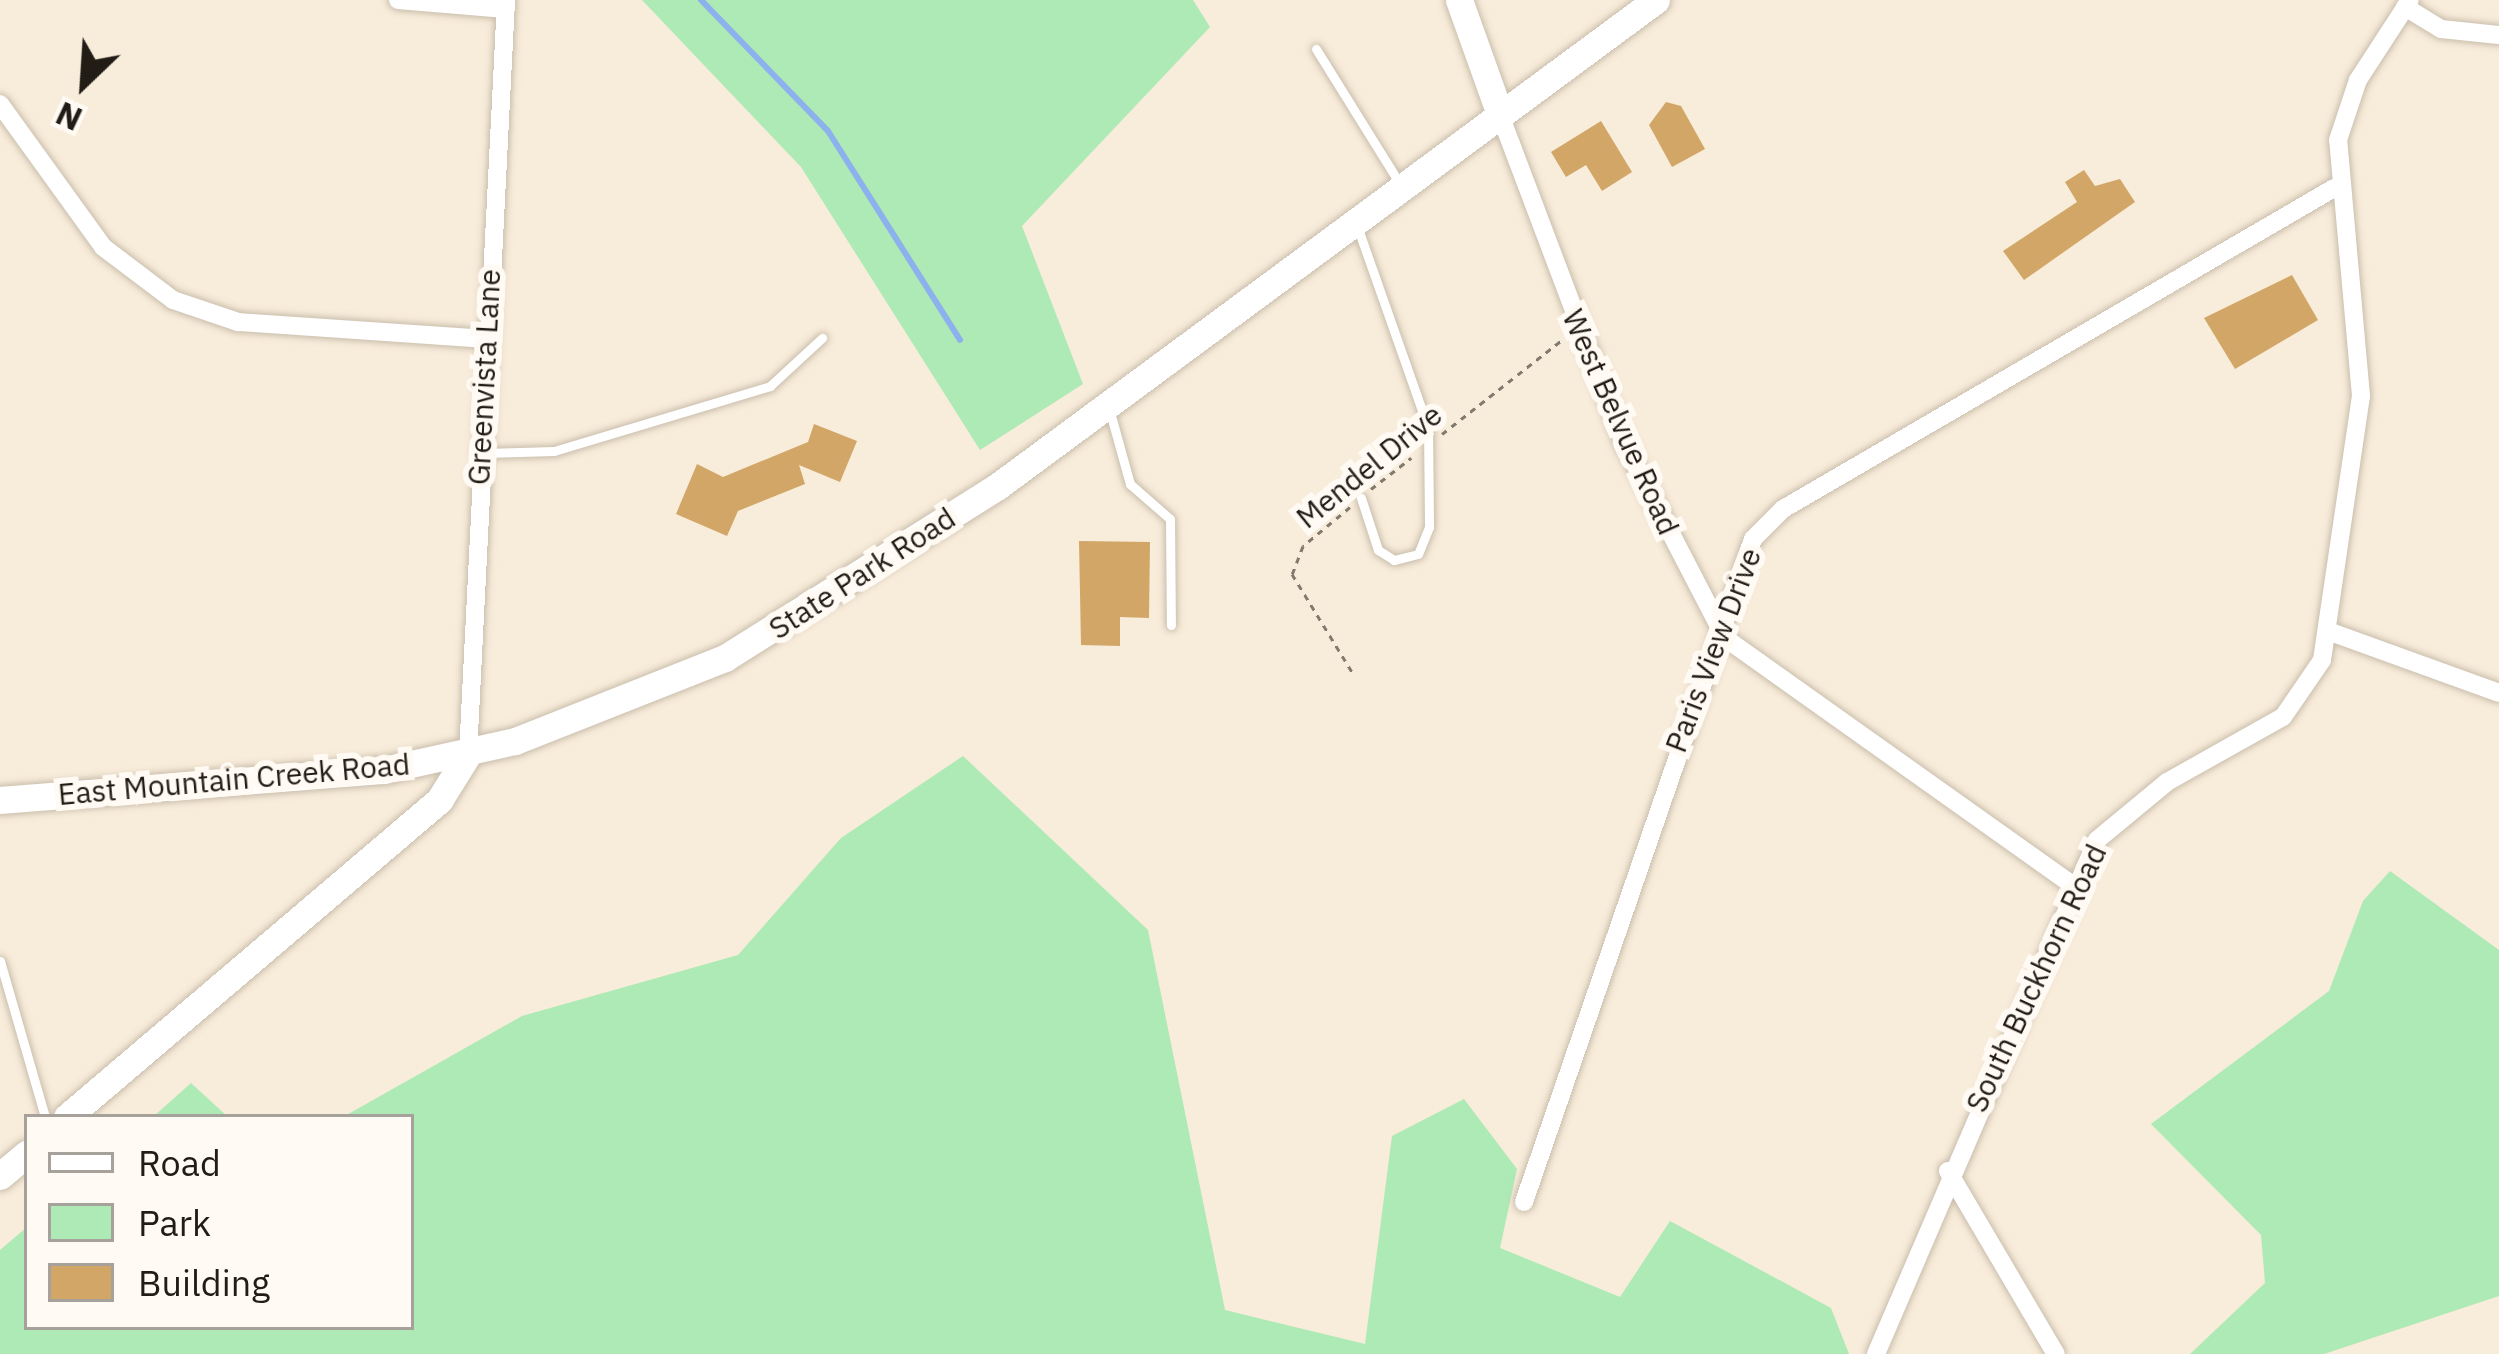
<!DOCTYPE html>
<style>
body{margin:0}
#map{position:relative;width:2499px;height:1354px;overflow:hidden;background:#f8ecda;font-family:"IBM Plex Sans",sans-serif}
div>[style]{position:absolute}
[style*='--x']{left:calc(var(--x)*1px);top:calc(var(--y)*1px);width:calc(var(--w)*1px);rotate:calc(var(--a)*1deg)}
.green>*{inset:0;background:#aeeab5}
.stream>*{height:6px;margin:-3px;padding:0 3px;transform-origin:3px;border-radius:3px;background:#8db1ed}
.building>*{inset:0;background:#d1a667}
.path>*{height:3px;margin-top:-1.5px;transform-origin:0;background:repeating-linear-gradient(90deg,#827a6e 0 6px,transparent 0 12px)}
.roads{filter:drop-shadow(0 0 3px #cabead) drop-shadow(0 0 3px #cabead)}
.lane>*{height:9px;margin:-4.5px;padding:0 4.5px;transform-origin:4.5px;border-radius:4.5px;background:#fff}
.street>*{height:18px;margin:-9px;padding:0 9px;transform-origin:9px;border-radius:9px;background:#fff}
.secondary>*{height:27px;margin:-13.5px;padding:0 13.5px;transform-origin:13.5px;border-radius:13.5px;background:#fff}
span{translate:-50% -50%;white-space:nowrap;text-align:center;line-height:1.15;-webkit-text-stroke:12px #fffaf3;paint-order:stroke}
.street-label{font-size:30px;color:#211d16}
.legend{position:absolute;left:24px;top:1114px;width:390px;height:216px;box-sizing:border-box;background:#fffaf3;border:3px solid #a6a29b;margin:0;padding:15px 21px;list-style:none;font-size:36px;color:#211d16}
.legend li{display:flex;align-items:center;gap:24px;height:60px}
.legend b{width:60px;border:3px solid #a6a29b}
.north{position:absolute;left:24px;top:24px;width:120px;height:120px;-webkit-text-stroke:9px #fffaf3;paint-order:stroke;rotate:205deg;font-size:33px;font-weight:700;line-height:48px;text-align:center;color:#211d16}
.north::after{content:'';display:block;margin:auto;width:42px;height:54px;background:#211d16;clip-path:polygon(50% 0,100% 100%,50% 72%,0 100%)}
</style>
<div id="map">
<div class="green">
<div style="clip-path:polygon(642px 0,1193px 0,1210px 27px,1022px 226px,1083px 384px,980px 450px,801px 167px)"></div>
<div style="clip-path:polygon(963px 756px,1148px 930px,1225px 1310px,1365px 1344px,1392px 1136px,1464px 1099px,1517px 1169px,1500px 1248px,1620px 1297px,1670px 1221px,1831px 1308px,1849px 1354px,0 1354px,0 1250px,27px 1227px,27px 1327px,411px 1327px,411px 1117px,343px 1117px,522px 1016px,738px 955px,841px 838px)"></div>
<div style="clip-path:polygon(2390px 871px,2499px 950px,2499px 1296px,2324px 1354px,2190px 1354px,2265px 1283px,2261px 1235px,2151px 1124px,2329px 991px,2363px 901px)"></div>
<div style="clip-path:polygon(191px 1083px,228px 1117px,153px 1117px)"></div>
</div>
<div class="stream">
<div style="--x:701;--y:0;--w:182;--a:45.9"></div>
<div style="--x:828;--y:131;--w:247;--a:57.7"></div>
</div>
<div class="building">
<div style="clip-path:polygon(1666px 102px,1681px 106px,1705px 149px,1672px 167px,1649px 125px)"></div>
<div style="clip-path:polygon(1601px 121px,1632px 172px,1602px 191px,1586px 165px,1566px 177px,1551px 152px)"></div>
<div style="clip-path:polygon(2084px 170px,2095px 186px,2120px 179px,2135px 202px,2024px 280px,2003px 251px,2077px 202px,2065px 182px)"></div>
<div style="clip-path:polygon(2292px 275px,2318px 320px,2235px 369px,2204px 318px)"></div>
<div style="clip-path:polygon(814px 424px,857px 441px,840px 482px,799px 465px,805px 484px,738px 511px,727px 536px,676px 514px,697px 464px,723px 477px,808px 442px)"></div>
<div style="clip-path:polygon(1079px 541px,1150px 542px,1149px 618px,1120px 617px,1120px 646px,1081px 645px)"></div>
</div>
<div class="path">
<div style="--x:1442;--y:434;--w:152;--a:-38.1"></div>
<div style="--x:1371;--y:489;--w:51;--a:-37.8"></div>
<div style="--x:1350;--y:507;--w:61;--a:140.3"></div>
<div style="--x:1303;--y:546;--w:30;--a:111"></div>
<div style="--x:1292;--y:574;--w:115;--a:58.5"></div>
</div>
<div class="roads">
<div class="lane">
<div style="--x:1316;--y:49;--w:159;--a:58.1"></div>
<div style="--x:1356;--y:223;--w:216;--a:70.6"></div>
<div style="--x:1428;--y:427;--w:100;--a:89.4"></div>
<div style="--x:1429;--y:527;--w:29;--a:112"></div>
<div style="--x:1418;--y:554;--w:25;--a:166"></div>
<div style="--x:1394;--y:560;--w:19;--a:-148"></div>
<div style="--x:1378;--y:550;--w:55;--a:-108.1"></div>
<div style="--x:1110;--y:412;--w:75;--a:74.5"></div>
<div style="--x:1130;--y:484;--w:53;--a:41.2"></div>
<div style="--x:1170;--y:519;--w:106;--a:89.5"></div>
<div style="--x:485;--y:453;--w:69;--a:-1.7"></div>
<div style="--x:554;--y:451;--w:226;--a:-16.7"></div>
<div style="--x:770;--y:386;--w:71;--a:-42.7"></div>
<div style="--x:0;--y:961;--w:162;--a:73.9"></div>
</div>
<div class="street">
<div style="--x:398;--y:0;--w:108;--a:4.8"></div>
<div style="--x:2405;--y:7;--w:42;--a:31.4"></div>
<div style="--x:2441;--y:29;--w:58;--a:5.9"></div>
<div style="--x:0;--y:104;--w:176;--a:54.2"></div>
<div style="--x:103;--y:247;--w:88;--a:37.1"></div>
<div style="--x:173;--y:300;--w:69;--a:18.7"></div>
<div style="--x:238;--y:322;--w:248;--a:3.9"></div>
<div style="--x:1499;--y:112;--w:352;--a:69.3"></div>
<div style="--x:1623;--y:441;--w:222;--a:62.6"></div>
<div style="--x:1725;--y:638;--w:427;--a:35.4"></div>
<div style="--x:2328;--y:631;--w:182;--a:19.9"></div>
<div style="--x:468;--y:754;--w:755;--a:-87.11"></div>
<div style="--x:1948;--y:1171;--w:212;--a:59.5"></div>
<div style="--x:1524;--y:1202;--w:701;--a:-70.95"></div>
<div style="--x:1753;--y:539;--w:42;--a:-45"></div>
<div style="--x:1783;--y:509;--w:638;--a:-30.22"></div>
<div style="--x:1876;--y:1354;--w:559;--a:-66.73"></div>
<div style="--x:2097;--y:840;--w:91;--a:-39.6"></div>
<div style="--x:2167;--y:782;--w:133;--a:-29.3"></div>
<div style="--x:2283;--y:717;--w:69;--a:-55.6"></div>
<div style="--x:2322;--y:660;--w:267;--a:-81.6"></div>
<div style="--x:2361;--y:396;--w:257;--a:-95.1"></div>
<div style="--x:2338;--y:140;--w:63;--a:-71.6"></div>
<div style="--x:2358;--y:80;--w:95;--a:-57"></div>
</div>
<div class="secondary">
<div style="--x:1459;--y:0;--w:119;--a:70.3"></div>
<div style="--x:0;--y:800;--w:385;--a:-4.5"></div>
<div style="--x:384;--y:770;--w:134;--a:-12.5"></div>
<div style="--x:515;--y:741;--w:226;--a:-21.6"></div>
<div style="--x:725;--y:658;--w:323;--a:-32.2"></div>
<div style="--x:998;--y:486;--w:818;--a:-36.45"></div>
<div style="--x:67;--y:1117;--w:490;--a:-40.4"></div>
<div style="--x:440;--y:799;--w:53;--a:-58.1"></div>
<div style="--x:0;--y:1176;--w:35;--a:-40"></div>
</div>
</div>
<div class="street-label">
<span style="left:484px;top:377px;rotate:-87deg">Greenvista Lane</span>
<span style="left:1621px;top:422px;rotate:66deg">West Belvue Road</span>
<span style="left:1369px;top:466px;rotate:-39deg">Mendel Drive</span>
<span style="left:862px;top:573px;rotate:-33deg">State Park Road</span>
<span style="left:1713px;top:650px;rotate:-69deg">Paris View Drive</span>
<span style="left:234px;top:779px;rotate:-5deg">East Mountain Creek Road</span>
<span style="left:2036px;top:978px;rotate:-65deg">South Buckhorn Road</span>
</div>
<ul class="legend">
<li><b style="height:15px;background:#fff"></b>Road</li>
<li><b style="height:33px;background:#aeeab5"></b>Park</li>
<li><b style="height:33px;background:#d1a667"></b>Building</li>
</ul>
<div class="north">N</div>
</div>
